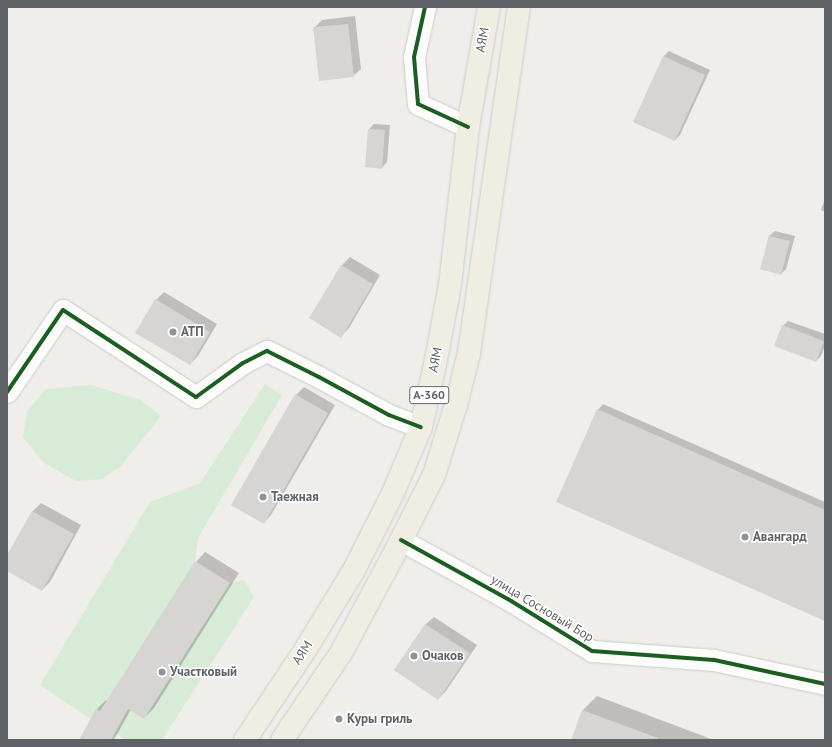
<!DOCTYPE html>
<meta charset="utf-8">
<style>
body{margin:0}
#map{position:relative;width:832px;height:747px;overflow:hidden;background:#efeeea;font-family:"PT Sans",sans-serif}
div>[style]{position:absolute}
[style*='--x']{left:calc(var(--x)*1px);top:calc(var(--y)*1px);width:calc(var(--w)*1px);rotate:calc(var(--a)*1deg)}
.green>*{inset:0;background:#d8ebd6}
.shadow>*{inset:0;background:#0003}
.building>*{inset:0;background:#d6d5d3}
.roads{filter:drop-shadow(0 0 1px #cbcccc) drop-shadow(0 0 1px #cbcccc)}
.street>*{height:21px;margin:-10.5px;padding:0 10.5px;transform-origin:10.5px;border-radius:10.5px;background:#fdfcfc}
.highway>*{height:22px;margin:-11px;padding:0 11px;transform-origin:11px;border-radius:11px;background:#f0ede3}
.cycleway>*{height:4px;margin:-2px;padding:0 2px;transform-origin:2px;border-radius:2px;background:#1b5e20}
.dots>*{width:11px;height:11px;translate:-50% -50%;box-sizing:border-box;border:2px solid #fff;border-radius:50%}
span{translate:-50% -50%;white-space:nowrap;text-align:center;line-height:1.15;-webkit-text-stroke:3px #fff;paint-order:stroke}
.shield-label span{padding:1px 3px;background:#fff;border:1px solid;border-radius:3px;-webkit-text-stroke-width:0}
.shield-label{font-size:12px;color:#5f6368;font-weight:700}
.street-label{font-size:13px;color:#5f6368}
.poi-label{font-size:13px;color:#5f6368;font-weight:700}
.left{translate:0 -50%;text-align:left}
.frame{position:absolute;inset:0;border:8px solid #5f6368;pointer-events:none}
</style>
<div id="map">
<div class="green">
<div style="clip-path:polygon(265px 384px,282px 395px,198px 538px,195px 561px,109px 697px,144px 719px,230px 583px,244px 580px,254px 597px,162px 740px,127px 740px,100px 725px,40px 685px,150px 502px,200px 483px)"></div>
<div style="clip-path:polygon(91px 385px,140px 400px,161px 416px,121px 466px,102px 479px,76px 481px,44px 463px,23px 437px,27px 411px,46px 389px)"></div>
</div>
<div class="shadow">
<div style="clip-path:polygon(355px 16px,361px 69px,353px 76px,314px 28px,322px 20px)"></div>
<div style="clip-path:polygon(669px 51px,710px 70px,680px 135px,675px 140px,634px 122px,664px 56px)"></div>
<div style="clip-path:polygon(374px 124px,390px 125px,387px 162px,382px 168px,369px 129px)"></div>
<div style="clip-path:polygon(825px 199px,825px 212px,821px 210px)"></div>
<div style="clip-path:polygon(775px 231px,795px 236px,786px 269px,781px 274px,761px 269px,769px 236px)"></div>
<div style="clip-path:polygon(350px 257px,380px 275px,349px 328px,341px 336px,311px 318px,342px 265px)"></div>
<div style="clip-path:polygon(164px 292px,217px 324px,198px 356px,190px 364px,156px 300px)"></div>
<div style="clip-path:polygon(788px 321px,825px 334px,825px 345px,821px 356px,816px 361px,783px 326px)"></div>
<div style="clip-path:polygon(304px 387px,335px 405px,271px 515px,264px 523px,296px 395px)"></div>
<div style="clip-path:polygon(603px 404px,825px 502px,825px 620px,598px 410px)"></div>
<div style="clip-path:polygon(41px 503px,81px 525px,50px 582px,42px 590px,7px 570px,7px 557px,33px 511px)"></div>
<div style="clip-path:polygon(205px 552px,239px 573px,154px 708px,144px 718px,131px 709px,114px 740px,80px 740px,97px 709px,106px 700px,108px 701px,196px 562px)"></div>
<div style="clip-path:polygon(434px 617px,477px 645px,446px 691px,438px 699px,395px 670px,426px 624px)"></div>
<div style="clip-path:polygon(597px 696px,714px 740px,572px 740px,583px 710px)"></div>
</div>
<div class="building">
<div style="clip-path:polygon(348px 24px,354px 77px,319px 81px,313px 27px)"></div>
<div style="clip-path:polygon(663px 56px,705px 75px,675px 141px,633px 122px)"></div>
<div style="clip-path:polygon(368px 129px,385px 130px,382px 169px,365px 167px)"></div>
<div style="clip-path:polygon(769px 236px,790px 241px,781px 275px,760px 269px)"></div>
<div style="clip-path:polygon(341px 265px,373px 284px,341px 338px,309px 318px)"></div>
<div style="clip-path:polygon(155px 299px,210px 332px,190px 365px,135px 333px)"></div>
<div style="clip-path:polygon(782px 325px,824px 341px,816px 362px,774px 346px)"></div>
<div style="clip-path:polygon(295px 394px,328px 413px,264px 524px,231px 505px)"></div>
<div style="clip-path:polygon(597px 409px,825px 510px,825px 621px,556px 502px)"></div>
<div style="clip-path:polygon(32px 511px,74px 534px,42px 591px,7px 571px,7px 555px)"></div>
<div style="clip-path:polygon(195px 561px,230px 583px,144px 719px,128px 709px,111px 740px,79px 740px,96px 709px,100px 711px)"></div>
<div style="clip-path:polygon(425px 624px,470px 653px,438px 700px,394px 670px)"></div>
<div style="clip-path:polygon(582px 710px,658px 738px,658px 740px,571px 740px)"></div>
</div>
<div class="roads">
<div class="street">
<div style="--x:425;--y:7;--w:51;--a:102.4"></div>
<div style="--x:414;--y:57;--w:47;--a:85.1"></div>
<div style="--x:418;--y:104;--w:55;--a:24.7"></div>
<div style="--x:7;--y:392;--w:99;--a:-55.7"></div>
<div style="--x:63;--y:310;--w:159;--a:33.2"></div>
<div style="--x:196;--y:397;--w:58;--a:-35.9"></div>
<div style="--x:243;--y:363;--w:27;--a:-27"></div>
<div style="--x:267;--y:351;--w:58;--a:26.6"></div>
<div style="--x:319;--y:377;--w:80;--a:28.5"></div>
<div style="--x:389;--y:415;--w:34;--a:21"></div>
<div style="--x:401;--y:540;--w:122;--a:28.9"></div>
<div style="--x:508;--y:599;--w:99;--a:31.8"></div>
<div style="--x:592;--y:651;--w:122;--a:4.2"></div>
<div style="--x:714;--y:660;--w:114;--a:12.2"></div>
</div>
<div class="highway">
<div style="--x:245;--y:740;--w:102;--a:-56.2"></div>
<div style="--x:302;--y:655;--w:100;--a:-58.5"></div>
<div style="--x:354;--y:570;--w:86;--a:-63.1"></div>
<div style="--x:393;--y:493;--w:72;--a:-67"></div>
<div style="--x:421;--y:427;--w:64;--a:-77.3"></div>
<div style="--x:435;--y:365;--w:81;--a:-79.4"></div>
<div style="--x:450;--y:285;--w:159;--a:-83.5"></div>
<div style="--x:468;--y:127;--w:122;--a:-80.1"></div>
<div style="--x:282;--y:740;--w:105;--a:-55.9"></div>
<div style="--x:341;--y:653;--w:108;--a:-61.8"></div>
<div style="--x:392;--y:558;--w:93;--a:-63.2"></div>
<div style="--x:434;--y:475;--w:73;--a:-72.6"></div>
<div style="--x:456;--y:405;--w:54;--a:-76"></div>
<div style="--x:469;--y:353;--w:350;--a:-81.8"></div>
</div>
</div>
<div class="cycleway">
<div style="--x:425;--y:7;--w:51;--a:102.4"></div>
<div style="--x:414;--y:57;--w:47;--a:85.1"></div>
<div style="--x:418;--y:104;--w:55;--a:24.7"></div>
<div style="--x:7;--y:392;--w:99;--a:-55.7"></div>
<div style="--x:63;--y:310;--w:159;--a:33.2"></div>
<div style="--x:196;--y:397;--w:58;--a:-35.9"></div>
<div style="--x:243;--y:363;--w:27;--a:-27"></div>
<div style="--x:267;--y:351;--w:58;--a:26.6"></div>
<div style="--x:319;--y:377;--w:80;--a:28.5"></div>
<div style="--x:389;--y:415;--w:34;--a:21"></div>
<div style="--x:401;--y:540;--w:122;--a:28.9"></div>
<div style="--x:508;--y:599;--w:99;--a:31.8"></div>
<div style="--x:592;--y:651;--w:122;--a:4.2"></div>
<div style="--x:714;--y:660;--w:114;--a:12.2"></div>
</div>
<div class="dots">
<div style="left:173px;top:332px;background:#919496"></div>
<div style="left:263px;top:497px;background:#919496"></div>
<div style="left:745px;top:537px;background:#919496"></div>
<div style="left:414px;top:656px;background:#919496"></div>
<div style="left:162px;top:672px;background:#919496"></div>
<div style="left:339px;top:719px;background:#919496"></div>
</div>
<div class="shield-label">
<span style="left:429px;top:395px">А-360</span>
</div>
<div class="street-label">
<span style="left:483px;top:40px;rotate:-80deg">АЯМ</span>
<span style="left:436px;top:360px;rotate:-79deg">АЯМ</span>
<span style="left:542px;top:609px;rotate:31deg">улица Сосновый Бор</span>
<span style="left:303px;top:653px;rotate:-57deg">АЯМ</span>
</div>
<div class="poi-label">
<span class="left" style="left:181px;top:332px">АТП</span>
<span class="left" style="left:271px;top:497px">Таежная</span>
<span class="left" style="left:753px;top:537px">Авангард</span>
<span class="left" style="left:422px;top:656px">Очаков</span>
<span class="left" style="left:170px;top:672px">Участковый</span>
<span class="left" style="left:347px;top:719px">Куры гриль</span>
</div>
<div class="frame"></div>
</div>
